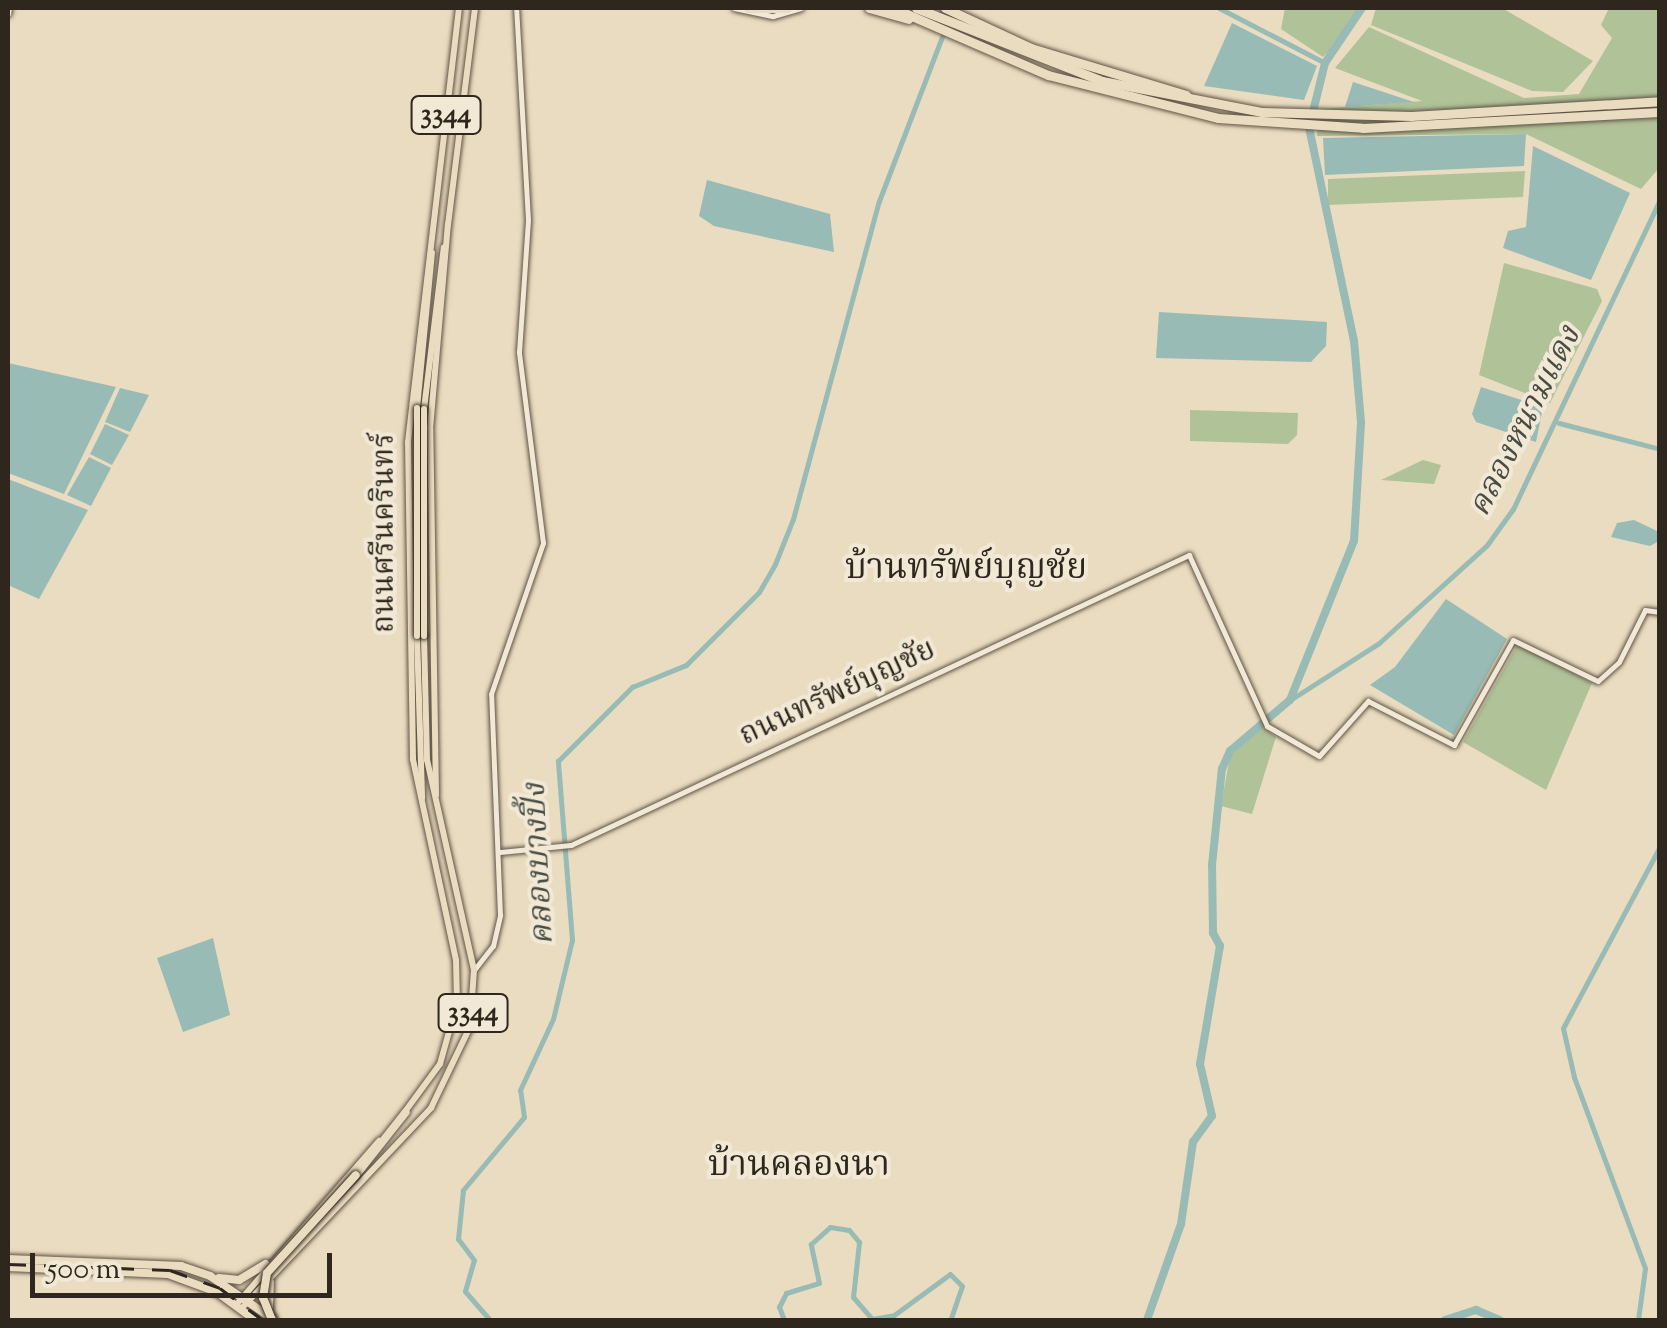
<!DOCTYPE html>
<meta charset="utf-8">
<style>
body{margin:0}
#map{position:relative;width:1667px;height:1328px;overflow:hidden;background:#eadcc0;font-family:"Sorts Mill Goudy","Noto Serif Thai",serif}
div>[style]{position:absolute}
[style*='--x']{left:calc(var(--x)*1px);top:calc(var(--y)*1px);width:calc(var(--w)*1px);rotate:calc(var(--a)*1deg)}
.green>*{inset:0;background:#b0c297}
.water>*{inset:0;background:#98bbb5}
.canal>*{height:5px;margin:-2.5px;padding:0 2.5px;transform-origin:2.5px;border-radius:2.5px;background:#98bbb5}
.river>*{height:8px;margin:-4px;padding:0 4px;transform-origin:4px;border-radius:4px;background:#98bbb5}
.roads{filter:drop-shadow(0 0 2px #5e5446) drop-shadow(0 0 2px #5e5446)}
.tertiary>*{height:5px;margin:-2.5px;padding:0 2.5px;transform-origin:2.5px;border-radius:2.5px;background:#f1e8d6}
.primary>*{height:6px;margin:-3px;padding:0 3px;transform-origin:3px;border-radius:3px;background:#eadcc0}
.trunk>*{height:8px;margin:-4px;padding:0 4px;transform-origin:4px;border-radius:4px;background:#eadcc0}
.motorway>*{height:9px;margin:-4.5px;padding:0 4.5px;transform-origin:4.5px;border-radius:4.5px;background:#eadcc0}
.rail>*{height:2.5px;margin-top:-1.25px;transform-origin:0;background:repeating-linear-gradient(90deg,#2f271d 0 18px,transparent 0 36px)}
.bridges{filter:drop-shadow(0 0 2px #2f271d) drop-shadow(0 0 2px #2f271d)}
.primary-bridge>*{height:6px;margin:-3px;padding:0 3px;transform-origin:3px;border-radius:3px;background:#eadcc0}
.trunk-bridge>*{height:8px;margin:-4px;padding:0 4px;transform-origin:4px;border-radius:4px;background:#eadcc0}
span{translate:-50% -50%;white-space:nowrap;text-align:center;line-height:1.15;-webkit-text-stroke:8px #f1e8d6;paint-order:stroke}
.shield-label span{padding:2px 8px;background:#f1e8d6;border:2px solid;border-radius:8px;-webkit-text-stroke-width:0}
.shield-label{font-size:28px;color:#2f271d;font-weight:700}
.street-label{font-size:30px;color:#2f271d}
.water-label{font-size:32px;color:#494c43;font-style:italic}
.quarter-label{font-size:35px;color:#2f271d}
.frame{position:absolute;inset:0;border:10px solid #2f271d;pointer-events:none}
.scale{position:absolute;left:30px;top:1253px;width:302px;height:45px;box-sizing:border-box;border:5px solid #2f271d;border-top:0;padding-left:12px;font-size:30px;line-height:35px;white-space:nowrap;color:#2f271d;-webkit-text-stroke:8px #f1e8d6;paint-order:stroke}
</style>
<div id="map">
<div class="green">
<div style="clip-path:polygon(1285px 8px,1357px 8px,1349px 31px,1323px 57px,1281px 29px)"></div>
<div style="clip-path:polygon(1376px 8px,1502px 8px,1593px 61px,1563px 92px,1532px 91px,1371px 25px)"></div>
<div style="clip-path:polygon(1609px 8px,1659px 8px,1659px 168px,1641px 189px,1526px 134px,1317px 136px,1319px 109px,1422px 101px,1335px 68px,1369px 27px,1524px 98px,1579px 94px,1612px 38px,1601px 25px)"></div>
<div style="clip-path:polygon(1525px 171px,1523px 197px,1328px 205px,1328px 179px)"></div>
<div style="clip-path:polygon(1504px 263px,1597px 289px,1602px 301px,1550px 403px,1479px 375px)"></div>
<div style="clip-path:polygon(1190px 410px,1298px 413px,1297px 435px,1288px 444px,1190px 441px)"></div>
<div style="clip-path:polygon(1423px 460px,1441px 465px,1434px 484px,1381px 480px)"></div>
<div style="clip-path:polygon(1518px 644px,1592px 683px,1546px 790px,1463px 742px)"></div>
<div style="clip-path:polygon(1263px 727px,1276px 737px,1252px 814px,1221px 806px,1230px 756px)"></div>
</div>
<div class="water">
<div style="clip-path:polygon(1232px 23px,1317px 66px,1304px 100px,1204px 86px)"></div>
<div style="clip-path:polygon(1353px 82px,1414px 102px,1345px 107px)"></div>
<div style="clip-path:polygon(1526px 134px,1524px 166px,1325px 175px,1323px 138px)"></div>
<div style="clip-path:polygon(1533px 146px,1630px 193px,1591px 280px,1503px 248px,1508px 231px,1526px 227px)"></div>
<div style="clip-path:polygon(707px 180px,830px 214px,834px 252px,714px 226px,699px 216px)"></div>
<div style="clip-path:polygon(1159px 312px,1327px 322px,1326px 346px,1311px 362px,1156px 358px)"></div>
<div style="clip-path:polygon(8px 363px,116px 387px,64px 494px,8px 473px)"></div>
<div style="clip-path:polygon(1481px 387px,1543px 407px,1536px 442px,1476px 422px,1472px 414px)"></div>
<div style="clip-path:polygon(120px 388px,149px 395px,130px 432px,105px 422px)"></div>
<div style="clip-path:polygon(105px 424px,129px 435px,112px 465px,90px 454px)"></div>
<div style="clip-path:polygon(89px 457px,111px 468px,91px 506px,67px 495px)"></div>
<div style="clip-path:polygon(8px 479px,88px 510px,39px 599px,8px 585px)"></div>
<div style="clip-path:polygon(1634px 520px,1659px 532px,1659px 541px,1650px 546px,1611px 537px,1617px 523px)"></div>
<div style="clip-path:polygon(1446px 599px,1507px 639px,1454px 735px,1370px 685px,1395px 667px)"></div>
<div style="clip-path:polygon(213px 938px,230px 1015px,183px 1032px,157px 958px)"></div>
</div>
<div class="canal">
<div style="--x:1219;--y:8;--w:119;--a:27.4"></div>
<div style="--x:1559;--y:423;--w:104;--a:14.4"></div>
<div style="--x:1290;--y:700;--w:106;--a:-32.6"></div>
<div style="--x:1379;--y:643;--w:146;--a:-42.2"></div>
<div style="--x:1487;--y:545;--w:44;--a:-54.2"></div>
<div style="--x:1513;--y:509;--w:343;--a:-64.6"></div>
<div style="--x:490;--y:1320;--w:38;--a:-131"></div>
<div style="--x:465;--y:1291;--w:32;--a:-74"></div>
<div style="--x:474;--y:1260;--w:26;--a:-127"></div>
<div style="--x:458;--y:1239;--w:49;--a:-84.2"></div>
<div style="--x:463;--y:1190;--w:95;--a:-50.1"></div>
<div style="--x:524;--y:1117;--w:27;--a:-98"></div>
<div style="--x:520;--y:1090;--w:78;--a:-65.1"></div>
<div style="--x:553;--y:1019;--w:81;--a:-76.5"></div>
<div style="--x:572;--y:940;--w:180;--a:-94.5"></div>
<div style="--x:558;--y:761;--w:105;--a:-45"></div>
<div style="--x:632;--y:687;--w:58;--a:-22.2"></div>
<div style="--x:686;--y:665;--w:103;--a:-45"></div>
<div style="--x:759;--y:592;--w:32;--a:-60"></div>
<div style="--x:775;--y:564;--w:48;--a:-68.2"></div>
<div style="--x:793;--y:519;--w:329;--a:-74.9"></div>
<div style="--x:879;--y:201;--w:184;--a:-69"></div>
<div style="--x:784;--y:1320;--w:14;--a:-111"></div>
<div style="--x:779;--y:1307;--w:16;--a:-63"></div>
<div style="--x:786;--y:1293;--w:34;--a:-17"></div>
<div style="--x:819;--y:1283;--w:40;--a:-102"></div>
<div style="--x:811;--y:1244;--w:25;--a:-42"></div>
<div style="--x:830;--y:1227;--w:19;--a:9"></div>
<div style="--x:849;--y:1230;--w:16;--a:50"></div>
<div style="--x:859;--y:1242;--w:55;--a:96.2"></div>
<div style="--x:853;--y:1297;--w:29;--a:49"></div>
<div style="--x:872;--y:1319;--w:22;--a:-10"></div>
<div style="--x:894;--y:1315;--w:69;--a:-36.2"></div>
<div style="--x:950;--y:1274;--w:17;--a:45"></div>
<div style="--x:962;--y:1286;--w:36;--a:109"></div>
<div style="--x:1638;--y:1320;--w:52;--a:-82.3"></div>
<div style="--x:1645;--y:1268;--w:204;--a:-110.4"></div>
<div style="--x:1574;--y:1077;--w:50;--a:-102.7"></div>
<div style="--x:1563;--y:1028;--w:206;--a:-61.9"></div>
</div>
<div class="river">
<div style="--x:1147;--y:1320;--w:102;--a:-70.5"></div>
<div style="--x:1181;--y:1224;--w:83;--a:-81.7"></div>
<div style="--x:1193;--y:1142;--w:32;--a:-54"></div>
<div style="--x:1212;--y:1116;--w:53;--a:-103"></div>
<div style="--x:1200;--y:1064;--w:120;--a:-80.4"></div>
<div style="--x:1220;--y:946;--w:15;--a:-118"></div>
<div style="--x:1213;--y:933;--w:68;--a:-90.8"></div>
<div style="--x:1212;--y:865;--w:97;--a:-84.1"></div>
<div style="--x:1222;--y:769;--w:20;--a:-66"></div>
<div style="--x:1230;--y:751;--w:79;--a:-40.4"></div>
<div style="--x:1290;--y:700;--w:171;--a:-68.1"></div>
<div style="--x:1354;--y:541;--w:119;--a:-86.6"></div>
<div style="--x:1361;--y:422;--w:81;--a:-94.9"></div>
<div style="--x:1354;--y:341;--w:218;--a:-101.9"></div>
<div style="--x:1309;--y:128;--w:67;--a:-76.2"></div>
<div style="--x:1325;--y:63;--w:66;--a:-56.1"></div>
<div style="--x:1445;--y:1320;--w:33;--a:-18"></div>
<div style="--x:1476;--y:1310;--w:26;--a:23"></div>
</div>
<div class="roads">
<div class="tertiary">
<div style="--x:734;--y:8;--w:40;--a:12"></div>
<div style="--x:773;--y:16;--w:29;--a:-16"></div>
<div style="--x:8;--y:14;--w:6;--a:-81"></div>
<div style="--x:500;--y:852;--w:71;--a:-5.6"></div>
<div style="--x:571;--y:845;--w:683;--a:-25.14"></div>
<div style="--x:1189;--y:555;--w:188;--a:65.5"></div>
<div style="--x:1267;--y:726;--w:60;--a:30"></div>
<div style="--x:1319;--y:756;--w:74;--a:-48.3"></div>
<div style="--x:1368;--y:701;--w:97;--a:27.1"></div>
<div style="--x:1454;--y:745;--w:120;--a:-60.7"></div>
<div style="--x:1513;--y:640;--w:94;--a:25.8"></div>
<div style="--x:1598;--y:681;--w:28;--a:-42"></div>
<div style="--x:1619;--y:662;--w:58;--a:-63.4"></div>
<div style="--x:1645;--y:610;--w:15;--a:8"></div>
<div style="--x:474;--y:970;--w:31;--a:-52"></div>
<div style="--x:493;--y:946;--w:32;--a:-77"></div>
<div style="--x:500;--y:915;--w:221;--a:-92.3"></div>
<div style="--x:491;--y:694;--w:160;--a:-71"></div>
<div style="--x:543;--y:543;--w:193;--a:-97.2"></div>
<div style="--x:519;--y:352;--w:132;--a:-86.1"></div>
<div style="--x:528;--y:220;--w:212;--a:-93.2"></div>
</div>
<div class="primary">
<div style="--x:448;--y:225;--w:219;--a:-82.9"></div>
<div style="--x:417;--y:408;--w:156;--a:-84.5"></div>
<div style="--x:424;--y:409;--w:163;--a:-83"></div>
<div style="--x:417;--y:636;--w:162;--a:88.2"></div>
<div style="--x:436;--y:795;--w:366;--a:-90.9"></div>
<div style="--x:430;--y:429;--w:206;--a:-85"></div>
<div style="--x:404;--y:1113;--w:61;--a:-53.7"></div>
<div style="--x:440;--y:1064;--w:63;--a:-74.4"></div>
<div style="--x:457;--y:1003;--w:43;--a:-91.3"></div>
<div style="--x:456;--y:960;--w:206;--a:-102.1"></div>
<div style="--x:413;--y:759;--w:317;--a:-90.9"></div>
<div style="--x:408;--y:442;--w:437;--a:-83.3"></div>
<div style="--x:236;--y:1305;--w:218;--a:-48.9"></div>
<div style="--x:241;--y:1309;--w:277;--a:-46.6"></div>
<div style="--x:431;--y:1108;--w:90;--a:-64.3"></div>
<div style="--x:470;--y:1027;--w:57;--a:-86"></div>
<div style="--x:474;--y:970;--w:215;--a:-102.6"></div>
<div style="--x:427;--y:760;--w:124;--a:-91.4"></div>
</div>
<div class="trunk">
<div style="--x:356;--y:1175;--w:80;--a:-51.6"></div>
<div style="--x:8;--y:1259;--w:173;--a:2.3"></div>
<div style="--x:181;--y:1266;--w:31;--a:19"></div>
<div style="--x:210;--y:1276;--w:76;--a:34.3"></div>
<div style="--x:8;--y:1267;--w:160;--a:2.5"></div>
<div style="--x:168;--y:1274;--w:52;--a:20.2"></div>
<div style="--x:217;--y:1292;--w:47;--a:36.4"></div>
<div style="--x:219;--y:1278;--w:20;--a:6"></div>
<div style="--x:239;--y:1280;--w:31;--a:-31"></div>
<div style="--x:269;--y:1307;--w:25;--a:-88"></div>
</div>
<div class="motorway">
<div style="--x:748;--y:8;--w:39;--a:0"></div>
<div style="--x:869;--y:8;--w:41;--a:15.4"></div>
<div style="--x:893;--y:8;--w:169;--a:23.4"></div>
<div style="--x:1048;--y:75;--w:175;--a:14.2"></div>
<div style="--x:1218;--y:118;--w:145;--a:3.9"></div>
<div style="--x:1363;--y:128;--w:297;--a:-3.1"></div>
<div style="--x:916;--y:8;--w:200;--a:21.4"></div>
<div style="--x:1102;--y:81;--w:162;--a:11"></div>
<div style="--x:1261;--y:112;--w:150;--a:1.5"></div>
<div style="--x:1411;--y:116;--w:249;--a:-3.4"></div>
<div style="--x:945;--y:8;--w:95;--a:24.9"></div>
<div style="--x:1031;--y:48;--w:162;--a:16.9"></div>
</div>
</div>
<div class="rail">
<div style="--x:8;--y:1264;--w:162;--a:2.1"></div>
<div style="--x:170;--y:1270;--w:53;--a:19.8"></div>
<div style="--x:220;--y:1288;--w:54;--a:36.7"></div>
</div>
<div class="bridges">
<div class="primary-bridge">
<div style="--x:417;--y:408;--w:228;--a:90"></div>
<div style="--x:424;--y:409;--w:227;--a:90"></div>
</div>
<div class="trunk-bridge">
<div style="--x:272;--y:1320;--w:24;--a:-112"></div>
<div style="--x:263;--y:1298;--w:25;--a:-81"></div>
<div style="--x:267;--y:1273;--w:132;--a:-47.8"></div>
</div>
</div>
<div class="shield-label">
<span style="left:446px;top:115px">3344</span>
<span style="left:473px;top:1013px">3344</span>
</div>
<div class="street-label">
<span style="left:386px;top:533px;rotate:-90deg">ถนนศรีนครินทร์</span>
<span style="left:838px;top:694px;rotate:-25deg">ถนนทรัพย์บุญชัย</span>
</div>
<div class="water-label">
<span style="left:1526px;top:422px;rotate:-63deg">คลองหนามแดง</span>
<span style="left:540px;top:864px;rotate:-93deg">คลองบางปิ้ง</span>
</div>
<div class="quarter-label">
<span style="left:966px;top:570px">บ้านทรัพย์บุญชัย</span>
<span style="left:799px;top:1167px">บ้านคลองนา</span>
</div>
<div class="frame"></div>
<div class="scale">500 m</div>
</div>
